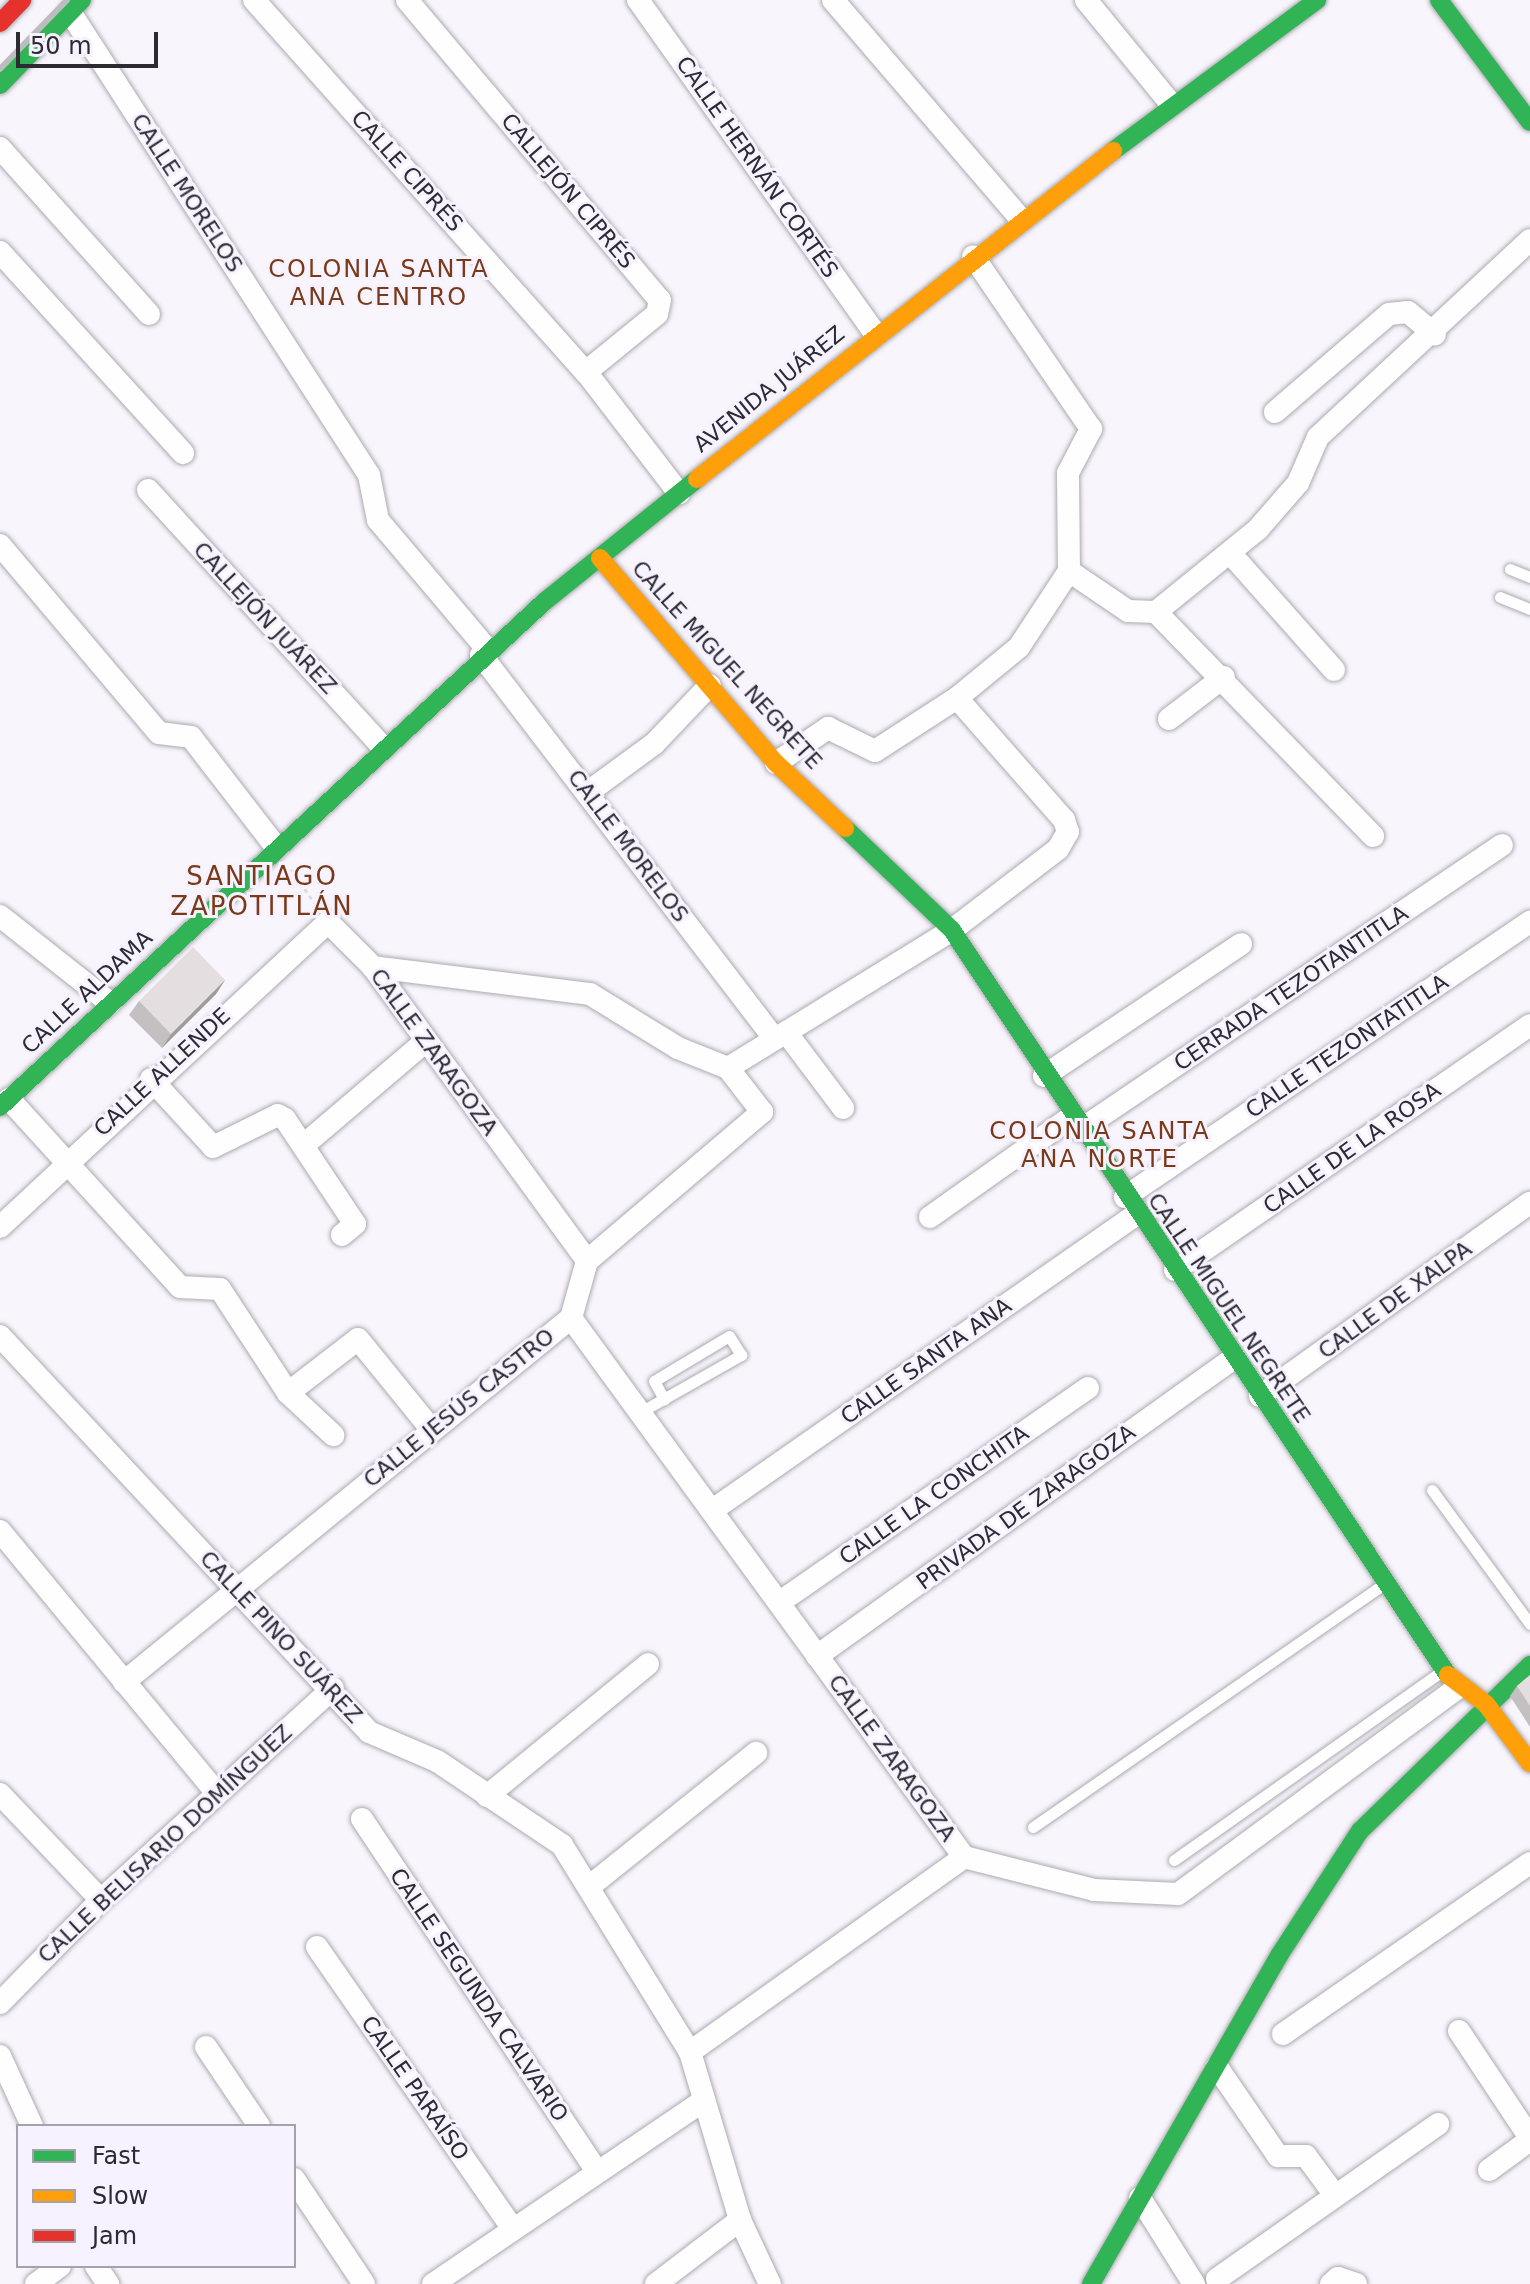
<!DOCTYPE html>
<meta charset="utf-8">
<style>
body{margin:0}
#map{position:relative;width:1530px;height:2284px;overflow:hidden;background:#f8f5fc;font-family:"DejaVu Sans",sans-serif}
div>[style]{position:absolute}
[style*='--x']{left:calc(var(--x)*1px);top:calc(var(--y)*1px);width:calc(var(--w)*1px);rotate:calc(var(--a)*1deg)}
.path>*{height:3px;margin-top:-1.5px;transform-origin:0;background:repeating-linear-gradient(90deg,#dcdcdd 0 4px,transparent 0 8px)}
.roads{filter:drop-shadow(0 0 2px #acaab0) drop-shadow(0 0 2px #acaab0)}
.lane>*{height:11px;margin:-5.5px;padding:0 5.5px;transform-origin:5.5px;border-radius:5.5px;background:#fefeff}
.street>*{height:22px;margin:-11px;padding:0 11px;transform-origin:11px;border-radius:11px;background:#fefeff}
.fast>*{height:18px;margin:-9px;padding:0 9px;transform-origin:9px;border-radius:9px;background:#30b455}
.slow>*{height:18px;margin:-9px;padding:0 9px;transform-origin:9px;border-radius:9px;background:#ff9f0a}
.jam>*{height:18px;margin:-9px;padding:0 9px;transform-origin:9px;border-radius:9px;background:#e5322d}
.rail>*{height:6px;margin:-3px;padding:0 3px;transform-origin:3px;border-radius:3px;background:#bdbdbf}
.wall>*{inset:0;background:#c4bfc1}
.shaded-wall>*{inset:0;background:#a09b9d}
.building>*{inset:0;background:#e4dee0}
span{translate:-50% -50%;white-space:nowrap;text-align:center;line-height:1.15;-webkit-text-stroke:6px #f7f2ff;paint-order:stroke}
.street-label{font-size:22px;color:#2d2a32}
.neighbourhood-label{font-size:24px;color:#7a3a18;letter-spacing:2px}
.quarter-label{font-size:26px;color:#7a3a18;letter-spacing:2px}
.legend{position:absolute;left:16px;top:2124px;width:280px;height:144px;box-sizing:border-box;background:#f7f2ff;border:2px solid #a6a2ad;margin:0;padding:10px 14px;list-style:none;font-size:24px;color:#2d2a32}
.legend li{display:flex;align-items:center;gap:16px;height:40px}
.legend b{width:40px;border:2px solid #a6a2ad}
.scale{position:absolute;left:16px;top:32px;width:142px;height:36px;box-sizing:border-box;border:4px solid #2d2a32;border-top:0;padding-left:10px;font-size:24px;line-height:28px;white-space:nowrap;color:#2d2a32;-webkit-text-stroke:6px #f7f2ff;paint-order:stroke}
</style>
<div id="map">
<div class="path">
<div style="--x:291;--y:869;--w:44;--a:55.2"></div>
</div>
<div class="roads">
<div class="lane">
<div style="--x:1510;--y:569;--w:22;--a:22"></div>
<div style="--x:1500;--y:597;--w:32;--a:22"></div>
<div style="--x:644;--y:1410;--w:112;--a:-29.6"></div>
<div style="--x:741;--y:1355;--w:22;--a:-122"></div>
<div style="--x:729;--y:1336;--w:87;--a:149"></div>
<div style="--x:654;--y:1381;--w:21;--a:61"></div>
<div style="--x:1432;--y:1490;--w:166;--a:53.8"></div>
<div style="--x:1033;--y:1827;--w:426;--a:-34.7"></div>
<div style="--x:1174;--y:1860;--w:328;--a:-35.2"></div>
</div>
<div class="street">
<div style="--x:254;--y:0;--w:499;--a:48.3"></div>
<div style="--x:586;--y:372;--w:153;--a:52.5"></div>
<div style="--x:407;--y:0;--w:392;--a:49.9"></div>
<div style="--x:660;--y:300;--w:14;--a:102"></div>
<div style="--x:657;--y:314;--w:92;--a:140.8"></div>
<div style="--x:638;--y:0;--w:410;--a:54.6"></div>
<div style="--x:833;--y:0;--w:289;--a:49.4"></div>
<div style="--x:1086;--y:0;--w:134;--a:50.7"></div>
<div style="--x:70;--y:12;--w:551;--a:57.15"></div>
<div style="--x:369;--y:475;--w:46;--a:78.7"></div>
<div style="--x:378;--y:520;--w:170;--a:49.8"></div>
<div style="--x:0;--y:148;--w:223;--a:48.1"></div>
<div style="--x:0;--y:252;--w:272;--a:47.7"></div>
<div style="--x:1275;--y:412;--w:150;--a:-40.7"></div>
<div style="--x:1389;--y:314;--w:19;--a:-6"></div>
<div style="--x:1408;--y:312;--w:35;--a:40"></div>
<div style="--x:148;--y:490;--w:347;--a:47.6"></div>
<div style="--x:0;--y:545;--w:246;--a:49.8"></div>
<div style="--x:159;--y:733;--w:32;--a:7"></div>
<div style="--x:191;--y:737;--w:139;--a:52.3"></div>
<div style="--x:1231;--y:554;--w:155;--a:48.4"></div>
<div style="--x:1069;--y:571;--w:71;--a:34.1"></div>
<div style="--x:1128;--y:611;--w:28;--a:2"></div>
<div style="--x:1156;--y:612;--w:132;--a:-39.1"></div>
<div style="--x:1258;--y:529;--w:61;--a:-49"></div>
<div style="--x:1298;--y:483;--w:50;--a:-66.5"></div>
<div style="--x:1318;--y:437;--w:289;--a:-42.9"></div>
<div style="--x:1156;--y:612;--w:312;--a:45.9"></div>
<div style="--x:481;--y:655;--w:482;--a:52.6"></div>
<div style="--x:1169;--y:719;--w:69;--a:-37.4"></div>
<div style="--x:776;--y:763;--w:63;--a:-33.9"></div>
<div style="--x:828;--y:728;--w:52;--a:26.1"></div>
<div style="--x:875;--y:751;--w:98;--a:-32.9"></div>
<div style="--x:957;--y:698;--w:80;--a:-39.4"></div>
<div style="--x:1019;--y:647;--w:91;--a:-56.7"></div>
<div style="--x:1069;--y:571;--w:98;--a:-90.6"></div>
<div style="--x:1068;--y:473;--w:50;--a:-62.4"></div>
<div style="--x:1091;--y:429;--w:209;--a:-124.3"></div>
<div style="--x:587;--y:793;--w:83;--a:-36.2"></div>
<div style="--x:654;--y:744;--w:81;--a:-46.5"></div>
<div style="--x:0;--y:916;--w:140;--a:38.3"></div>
<div style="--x:786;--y:1032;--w:95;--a:53.1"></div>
<div style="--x:728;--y:1068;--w:263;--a:-31.6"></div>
<div style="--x:952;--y:930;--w:133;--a:-37.4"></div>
<div style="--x:1058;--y:849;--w:20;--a:-60"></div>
<div style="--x:1068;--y:832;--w:13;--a:-108"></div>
<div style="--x:1064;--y:820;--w:162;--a:-131.3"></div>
<div style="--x:1044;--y:1076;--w:237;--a:-33.8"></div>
<div style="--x:151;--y:1079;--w:92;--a:47.6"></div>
<div style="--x:213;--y:1147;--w:72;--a:-26.2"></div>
<div style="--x:278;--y:1115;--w:8;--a:30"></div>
<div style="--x:285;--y:1119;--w:126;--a:56.3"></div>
<div style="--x:355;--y:1224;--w:17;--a:140"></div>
<div style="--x:9;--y:1099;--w:254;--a:47.7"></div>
<div style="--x:180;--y:1287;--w:40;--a:2.9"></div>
<div style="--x:220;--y:1289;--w:124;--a:56.8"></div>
<div style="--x:288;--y:1393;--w:88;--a:-37.6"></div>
<div style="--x:358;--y:1339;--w:117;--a:50.9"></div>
<div style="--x:1080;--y:1130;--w:509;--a:-34.03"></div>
<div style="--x:305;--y:1144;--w:159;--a:-40.4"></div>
<div style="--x:1125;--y:1197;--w:490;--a:-34.2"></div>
<div style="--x:930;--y:1217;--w:173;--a:-35.3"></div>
<div style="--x:0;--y:1227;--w:448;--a:-42.9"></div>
<div style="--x:328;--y:922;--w:64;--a:45"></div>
<div style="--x:373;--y:967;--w:364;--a:53.9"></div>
<div style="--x:1175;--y:1270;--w:431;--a:-34.6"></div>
<div style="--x:571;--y:1318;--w:667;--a:53.9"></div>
<div style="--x:964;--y:1857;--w:134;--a:14.2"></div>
<div style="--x:1094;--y:1890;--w:84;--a:2.7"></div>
<div style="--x:1178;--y:1894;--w:347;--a:-36.4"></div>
<div style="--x:0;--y:1336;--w:541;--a:47.02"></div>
<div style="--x:369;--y:1732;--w:74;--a:23.1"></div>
<div style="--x:437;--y:1761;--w:151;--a:33.9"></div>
<div style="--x:562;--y:1845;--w:243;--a:58.3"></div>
<div style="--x:690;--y:2052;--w:175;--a:73.4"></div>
<div style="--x:740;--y:2220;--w:71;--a:64.9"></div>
<div style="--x:288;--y:1393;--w:62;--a:43"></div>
<div style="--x:1260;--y:1396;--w:332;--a:-35.6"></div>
<div style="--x:714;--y:1509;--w:516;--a:-34.89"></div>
<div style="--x:0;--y:1531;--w:340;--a:50.4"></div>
<div style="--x:780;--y:1602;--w:375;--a:-34.8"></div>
<div style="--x:817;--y:1656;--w:513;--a:-35.55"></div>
<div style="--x:124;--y:1682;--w:576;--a:-39.16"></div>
<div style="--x:571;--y:1318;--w:59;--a:-74.3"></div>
<div style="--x:587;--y:1261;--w:230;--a:-40.4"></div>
<div style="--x:762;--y:1112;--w:56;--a:-127.7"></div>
<div style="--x:728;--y:1068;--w:54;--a:-158.2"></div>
<div style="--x:678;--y:1048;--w:103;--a:-148.5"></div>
<div style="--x:590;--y:994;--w:219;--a:-172.9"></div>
<div style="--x:0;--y:1794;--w:146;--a:46.4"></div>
<div style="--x:487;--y:1796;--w:208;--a:-39.3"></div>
<div style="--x:362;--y:1819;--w:422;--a:56.3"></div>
<div style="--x:590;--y:1886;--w:213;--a:-38.7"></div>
<div style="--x:317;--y:1947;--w:343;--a:55.2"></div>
<div style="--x:0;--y:2003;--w:144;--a:-45.6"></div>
<div style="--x:101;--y:1900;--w:314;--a:-42.4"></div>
<div style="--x:1459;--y:2031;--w:128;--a:56.4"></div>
<div style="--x:1283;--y:2034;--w:300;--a:-34.7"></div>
<div style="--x:206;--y:2047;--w:95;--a:56.1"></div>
<div style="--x:690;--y:2052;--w:336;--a:-35.4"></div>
<div style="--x:0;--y:2056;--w:77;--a:65.4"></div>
<div style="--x:1217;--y:2067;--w:108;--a:55.6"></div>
<div style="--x:1278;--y:2156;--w:28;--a:0"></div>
<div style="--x:1306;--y:2156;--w:47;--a:53.6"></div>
<div style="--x:1489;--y:2170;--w:51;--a:-36.2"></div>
<div style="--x:294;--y:2179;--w:126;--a:56.3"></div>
<div style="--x:1140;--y:2198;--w:102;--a:57.9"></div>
<div style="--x:96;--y:2266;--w:22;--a:56"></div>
<div style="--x:1217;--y:2279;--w:270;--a:-35"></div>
<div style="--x:36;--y:2284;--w:30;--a:-37"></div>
<div style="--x:433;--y:2284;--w:326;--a:-34.1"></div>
<div style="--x:656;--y:2284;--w:106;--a:-37.3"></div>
<div style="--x:1331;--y:2284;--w:9;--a:-41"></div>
<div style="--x:1338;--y:2278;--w:19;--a:18"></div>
</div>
<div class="fast">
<div style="--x:1439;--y:0;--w:152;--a:53.3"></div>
<div style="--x:0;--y:85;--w:118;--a:-46"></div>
<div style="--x:1113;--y:151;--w:254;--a:-36.5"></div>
<div style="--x:845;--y:828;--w:148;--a:43.6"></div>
<div style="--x:952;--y:930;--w:895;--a:56.35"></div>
<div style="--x:0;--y:1107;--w:742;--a:-42.87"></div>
<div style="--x:544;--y:602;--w:196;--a:-38.8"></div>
<div style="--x:1091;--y:2284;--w:380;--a:-60.2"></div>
<div style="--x:1280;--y:1954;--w:147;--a:-57"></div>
<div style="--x:1360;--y:1831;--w:238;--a:-44.3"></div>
</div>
<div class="slow">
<div style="--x:697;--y:479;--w:530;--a:-38.25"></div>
<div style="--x:600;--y:558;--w:270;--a:49.4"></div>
<div style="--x:776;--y:763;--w:95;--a:43.3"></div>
<div style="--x:1448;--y:1675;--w:48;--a:37.3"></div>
<div style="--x:1486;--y:1704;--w:74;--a:53.3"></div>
</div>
<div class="jam">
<div style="--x:0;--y:23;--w:32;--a:-46"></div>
</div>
</div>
<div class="rail">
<div style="--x:0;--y:69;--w:96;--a:-45.8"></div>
</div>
<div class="wall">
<div style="clip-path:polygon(225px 980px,216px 994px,162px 1048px,129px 1015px,139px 1001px)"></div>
<div style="clip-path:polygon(1530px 1675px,1530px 1727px,1510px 1696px,1517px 1686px)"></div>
</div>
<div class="shaded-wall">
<div style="clip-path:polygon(225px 980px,216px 994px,162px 1048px,171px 1034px)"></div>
</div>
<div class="building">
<div style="clip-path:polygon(193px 947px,225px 980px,171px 1034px,139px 1001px)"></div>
<div style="clip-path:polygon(1530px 1675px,1530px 1706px,1517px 1686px)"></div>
</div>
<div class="street-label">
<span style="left:757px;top:167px;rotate:55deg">CALLE HERNÁN CORTÉS</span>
<span style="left:407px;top:171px;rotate:48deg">CALLE CIPRÉS</span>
<span style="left:568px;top:191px;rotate:50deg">CALLEJÓN CIPRÉS</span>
<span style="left:187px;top:193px;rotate:57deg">CALLE MORELOS</span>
<span style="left:769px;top:389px;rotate:-39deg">AVENIDA JUÁREZ</span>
<span style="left:265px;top:618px;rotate:47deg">CALLEJÓN JUÁREZ</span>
<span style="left:727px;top:665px;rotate:48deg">CALLE MIGUEL NEGRETE</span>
<span style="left:628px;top:846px;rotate:53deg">CALLE MORELOS</span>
<span style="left:1291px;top:988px;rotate:-34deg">CERRADA TEZOTANTITLA</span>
<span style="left:87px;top:992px;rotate:-43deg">CALLE ALDAMA</span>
<span style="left:1347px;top:1046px;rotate:-34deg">CALLE TEZONTATITLA</span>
<span style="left:434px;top:1052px;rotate:54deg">CALLE ZARAGOZA</span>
<span style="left:162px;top:1072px;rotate:-43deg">CALLE ALLENDE</span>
<span style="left:1352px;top:1148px;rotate:-35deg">CALLE DE LA ROSA</span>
<span style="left:1395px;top:1300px;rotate:-36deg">CALLE DE XALPA</span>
<span style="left:1229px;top:1308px;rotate:56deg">CALLE MIGUEL NEGRETE</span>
<span style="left:926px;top:1361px;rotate:-35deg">CALLE SANTA ANA</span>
<span style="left:459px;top:1408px;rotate:-39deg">CALLE JESÚS CASTRO</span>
<span style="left:934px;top:1495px;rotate:-35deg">CALLE LA CONCHITA</span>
<span style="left:1026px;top:1507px;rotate:-36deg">PRIVADA DE ZARAGOZA</span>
<span style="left:281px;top:1637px;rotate:47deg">CALLE PINO SUÁREZ</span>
<span style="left:892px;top:1758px;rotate:54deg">CALLE ZARAGOZA</span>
<span style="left:165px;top:1844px;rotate:-43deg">CALLE BELISARIO DOMÍNGUEZ</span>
<span style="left:479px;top:1995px;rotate:56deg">CALLE SEGUNDA CALVARIO</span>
<span style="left:415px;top:2088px;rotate:55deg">CALLE PARAÍSO</span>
</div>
<div class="neighbourhood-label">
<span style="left:379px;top:284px">COLONIA SANTA<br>ANA CENTRO</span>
<span style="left:1100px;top:1146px">COLONIA SANTA<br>ANA NORTE</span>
</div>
<div class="quarter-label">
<span style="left:262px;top:892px">SANTIAGO<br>ZAPOTITLÁN</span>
</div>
<ul class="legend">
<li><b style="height:10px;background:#30b455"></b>Fast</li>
<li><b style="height:10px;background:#ff9f0a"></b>Slow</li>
<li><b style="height:10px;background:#e5322d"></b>Jam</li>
</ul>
<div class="scale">50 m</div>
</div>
